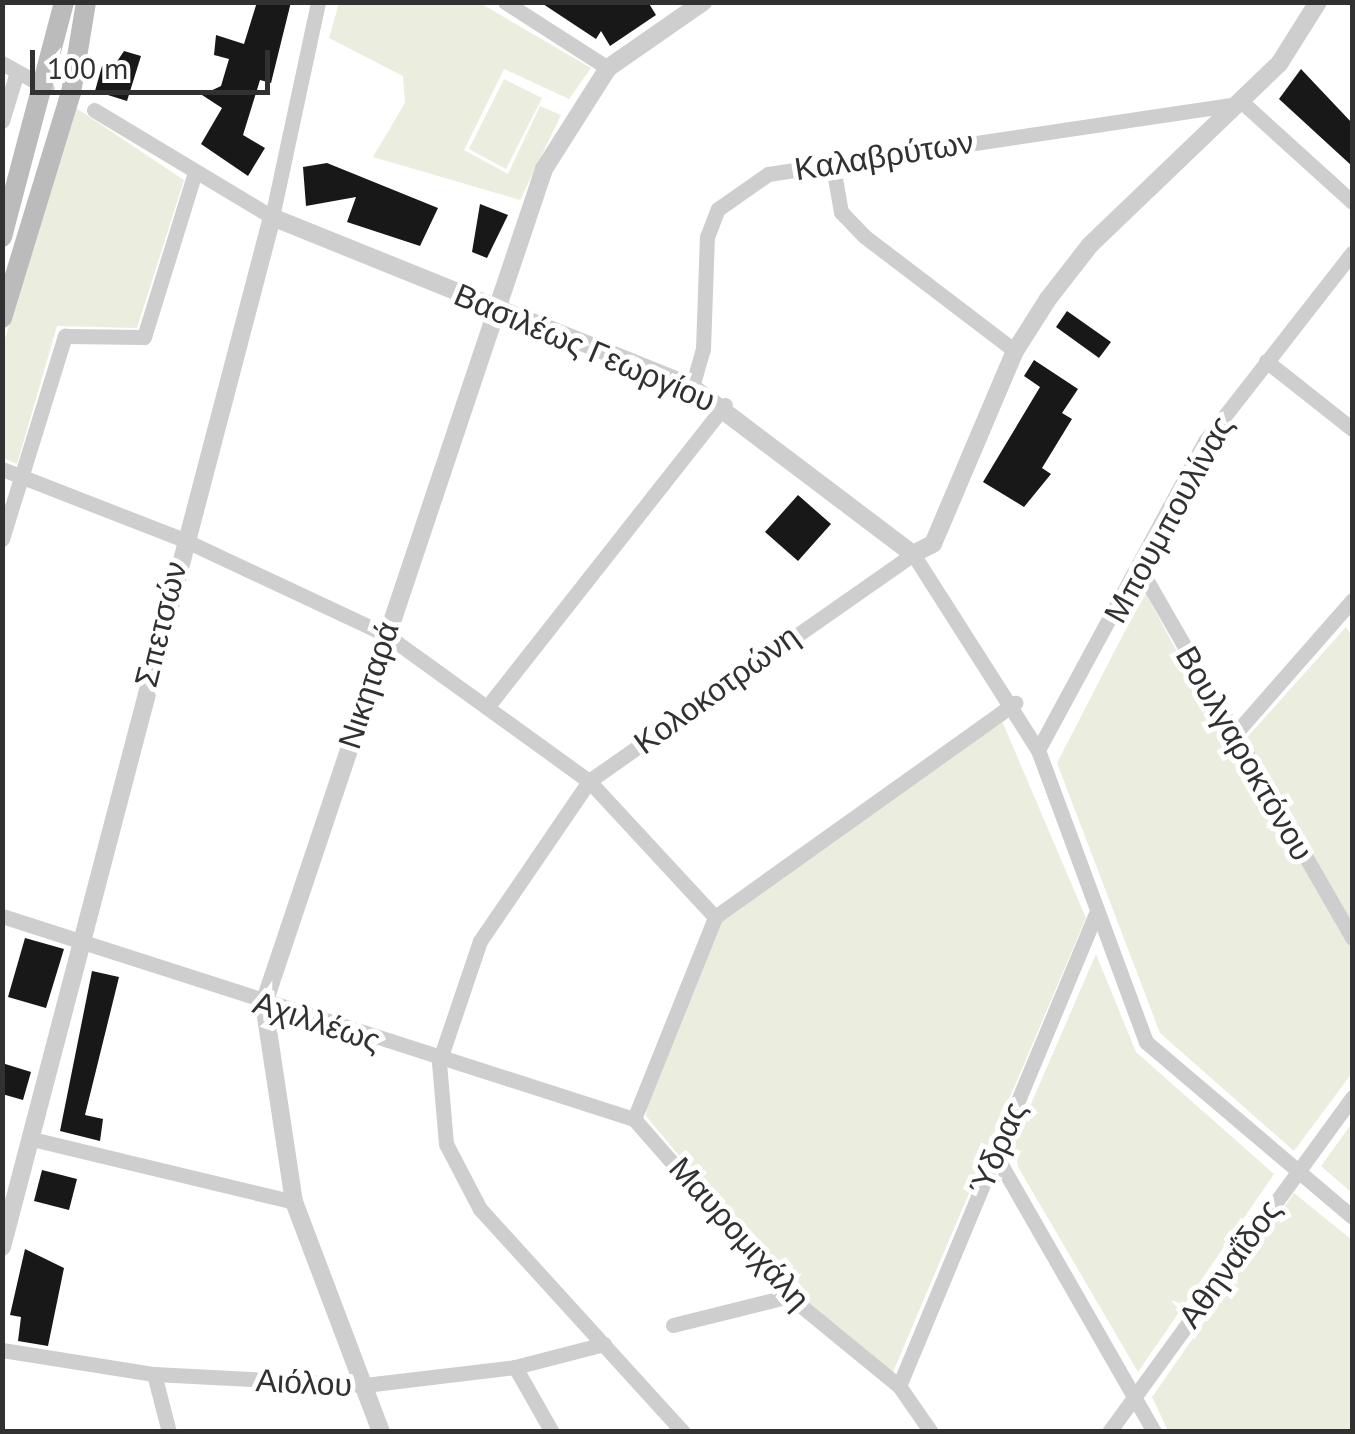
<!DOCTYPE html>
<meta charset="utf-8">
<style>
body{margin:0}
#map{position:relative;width:1355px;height:1434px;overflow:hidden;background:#fff;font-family:"PT Sans",sans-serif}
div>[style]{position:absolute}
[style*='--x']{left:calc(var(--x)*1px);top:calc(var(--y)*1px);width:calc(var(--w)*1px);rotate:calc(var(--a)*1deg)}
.green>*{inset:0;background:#ebeede}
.building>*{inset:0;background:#181818}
.minor>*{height:15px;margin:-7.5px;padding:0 7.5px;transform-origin:7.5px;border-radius:7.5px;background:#cecece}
.tertiary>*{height:18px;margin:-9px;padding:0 9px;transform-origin:9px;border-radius:9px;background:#cecece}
.secondary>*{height:20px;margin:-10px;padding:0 10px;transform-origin:10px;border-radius:10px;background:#bbb}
span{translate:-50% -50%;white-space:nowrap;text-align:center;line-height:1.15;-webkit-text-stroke:10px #fff;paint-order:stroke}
.street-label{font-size:32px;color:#313131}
.frame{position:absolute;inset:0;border:5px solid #313131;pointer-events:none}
.scale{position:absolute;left:30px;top:50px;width:240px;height:45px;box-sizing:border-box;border:5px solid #313131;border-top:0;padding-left:12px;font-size:30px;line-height:35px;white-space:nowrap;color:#313131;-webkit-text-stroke:8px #fff;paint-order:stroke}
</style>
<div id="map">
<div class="green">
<div style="clip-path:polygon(339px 3px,480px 3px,591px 68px,569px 99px,504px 69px,464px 150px,508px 174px,540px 106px,561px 115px,520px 200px,373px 157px,405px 103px,403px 76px,329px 38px)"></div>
<div style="clip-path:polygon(504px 79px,542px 98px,506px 169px,469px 149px)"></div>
<div style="clip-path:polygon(76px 108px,184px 180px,137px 328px,57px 326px,17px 464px,3px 458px,3px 345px)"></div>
<div style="clip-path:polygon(1145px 592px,1232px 754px,1346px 627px,1352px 636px,1352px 1073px,1294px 1151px,1160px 1033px,1057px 763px)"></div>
<div style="clip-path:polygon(1002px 721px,1086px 918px,893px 1372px,793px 1293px,646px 1116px,648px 1091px,720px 923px)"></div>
<div style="clip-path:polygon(1096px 954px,1136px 1052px,1274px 1174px,1138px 1372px,1018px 1167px,1014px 1143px)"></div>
<div style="clip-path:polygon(1352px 1123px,1352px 1193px,1321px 1166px)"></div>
<div style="clip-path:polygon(1294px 1193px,1352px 1240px,1352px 1431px,1168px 1431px,1152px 1397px)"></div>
</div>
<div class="building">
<div style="clip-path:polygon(257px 2px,291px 2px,271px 83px,260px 80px,243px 135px,265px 148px,248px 176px,201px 144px,222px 108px,202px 95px,221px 86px,229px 59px,214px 55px,216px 35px,244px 44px)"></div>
<div style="clip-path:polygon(540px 2px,648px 2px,656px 15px,610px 46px,601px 31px,596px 39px)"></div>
<div style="clip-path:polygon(124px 51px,141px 56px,127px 101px,95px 91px,102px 66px,112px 69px)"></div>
<div style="clip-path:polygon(1301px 69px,1352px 123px,1352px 166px,1279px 99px)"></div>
<div style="clip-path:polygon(327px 163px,438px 208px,420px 246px,347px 222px,356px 197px,306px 206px,303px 167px)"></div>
<div style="clip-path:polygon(480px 204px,508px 215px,487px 258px,472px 252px)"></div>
<div style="clip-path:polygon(1067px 311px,1111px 342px,1099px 358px,1056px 327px)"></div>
<div style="clip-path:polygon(1034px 360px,1078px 389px,1062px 413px,1072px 419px,1042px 468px,1051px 474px,1024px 507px,983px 482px,1040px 387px,1024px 376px)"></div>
<div style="clip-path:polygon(798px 495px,831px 524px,798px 561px,765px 532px)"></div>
<div style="clip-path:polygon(25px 938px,64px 949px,46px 1008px,8px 997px)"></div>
<div style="clip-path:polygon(92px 971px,119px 977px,85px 1115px,103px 1119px,100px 1141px,60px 1131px)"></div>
<div style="clip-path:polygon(2px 1063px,31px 1072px,23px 1100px,2px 1094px)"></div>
<div style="clip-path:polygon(42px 1170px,77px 1179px,69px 1210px,34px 1201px)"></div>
<div style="clip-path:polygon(25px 1249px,64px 1268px,48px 1346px,18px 1341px,21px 1317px,10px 1315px)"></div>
</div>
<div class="minor">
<div style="--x:505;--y:2;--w:122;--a:32.7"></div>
<div style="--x:2;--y:63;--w:51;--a:29.1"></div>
<div style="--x:94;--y:110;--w:208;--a:31"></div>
<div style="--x:272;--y:217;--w:220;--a:-77.9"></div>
<div style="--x:2;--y:121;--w:51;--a:-73"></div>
<div style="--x:832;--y:161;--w:52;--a:80"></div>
<div style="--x:841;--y:212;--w:33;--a:46"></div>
<div style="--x:864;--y:236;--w:190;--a:37.3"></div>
<div style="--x:1266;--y:361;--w:110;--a:38.3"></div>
<div style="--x:692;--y:387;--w:40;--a:-74"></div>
<div style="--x:703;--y:349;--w:112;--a:-88"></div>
<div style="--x:707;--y:237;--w:30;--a:-69"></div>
<div style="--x:718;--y:209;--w:61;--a:-35"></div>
<div style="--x:768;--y:174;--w:480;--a:-8.5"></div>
<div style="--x:1243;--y:103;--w:147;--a:42.2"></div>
<div style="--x:2;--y:469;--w:193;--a:21.3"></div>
<div style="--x:182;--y:539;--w:224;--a:25.1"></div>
<div style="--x:385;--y:634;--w:251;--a:35.8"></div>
<div style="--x:589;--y:781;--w:185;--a:47.2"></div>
<div style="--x:2;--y:539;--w:213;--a:-72.8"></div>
<div style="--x:65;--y:336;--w:79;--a:0.7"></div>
<div style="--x:144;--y:337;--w:170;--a:-72.8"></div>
<div style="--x:1139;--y:567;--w:428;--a:60.1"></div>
<div style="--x:488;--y:706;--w:383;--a:-51.8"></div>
<div style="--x:1234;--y:735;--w:179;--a:-48.8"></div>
<div style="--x:1038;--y:750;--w:351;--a:-61.6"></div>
<div style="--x:1205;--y:441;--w:239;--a:-52"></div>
<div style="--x:2;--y:916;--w:664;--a:17.81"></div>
<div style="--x:634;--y:1119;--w:235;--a:48.8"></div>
<div style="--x:789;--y:1296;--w:142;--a:39.3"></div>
<div style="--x:899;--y:1386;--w:56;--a:55.2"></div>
<div style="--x:634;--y:1119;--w:218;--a:-68.1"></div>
<div style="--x:715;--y:917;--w:369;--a:-35.5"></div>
<div style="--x:32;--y:1139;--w:269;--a:13.5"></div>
<div style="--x:995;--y:1154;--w:320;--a:60.2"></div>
<div style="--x:673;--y:1325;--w:120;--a:-14"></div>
<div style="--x:2;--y:1350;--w:154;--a:9"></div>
<div style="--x:154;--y:1374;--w:211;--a:3"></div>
<div style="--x:365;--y:1385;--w:151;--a:-6.8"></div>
<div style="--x:515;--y:1367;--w:92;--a:-14.5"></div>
<div style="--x:515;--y:1367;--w:75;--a:60.4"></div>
<div style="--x:154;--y:1374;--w:60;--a:75.5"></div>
<div style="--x:899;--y:1386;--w:515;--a:-67.37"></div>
<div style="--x:683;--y:1432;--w:302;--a:-132.3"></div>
<div style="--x:480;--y:1209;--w:73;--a:-117.6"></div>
<div style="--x:446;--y:1144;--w:82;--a:-94.9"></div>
<div style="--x:439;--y:1062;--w:128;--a:-71.3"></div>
<div style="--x:480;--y:941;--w:194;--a:-55.7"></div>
<div style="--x:589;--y:781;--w:396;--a:-35"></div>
<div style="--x:913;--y:554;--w:232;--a:57.5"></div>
<div style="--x:1038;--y:750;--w:311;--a:69.7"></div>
<div style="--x:1146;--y:1042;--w:270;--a:40.3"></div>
<div style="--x:1109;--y:1432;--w:414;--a:-54"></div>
</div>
<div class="tertiary">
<div style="--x:2;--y:1247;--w:1065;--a:-75.31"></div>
<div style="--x:272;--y:217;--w:453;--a:22"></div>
<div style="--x:692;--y:387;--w:277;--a:37.1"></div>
<div style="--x:913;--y:554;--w:22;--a:-27"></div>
<div style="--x:933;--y:544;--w:210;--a:-67"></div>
<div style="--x:1015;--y:351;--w:62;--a:-57.6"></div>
<div style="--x:1048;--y:299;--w:68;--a:-52.1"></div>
<div style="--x:1090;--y:245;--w:262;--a:-43.8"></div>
<div style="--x:1279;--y:64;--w:73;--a:-57.8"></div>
<div style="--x:381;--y:1432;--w:246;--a:-110.7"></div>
<div style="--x:294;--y:1202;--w:201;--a:-98.6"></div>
<div style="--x:264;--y:1003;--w:880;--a:-71.44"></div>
<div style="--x:544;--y:169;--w:120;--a:-57.6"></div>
<div style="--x:608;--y:68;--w:116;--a:-34.8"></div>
</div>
<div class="secondary">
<div style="--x:2;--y:237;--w:243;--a:-75.2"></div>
<div style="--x:2;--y:318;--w:235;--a:-73"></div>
<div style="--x:71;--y:93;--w:92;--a:-80.6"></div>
</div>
<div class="street-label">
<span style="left:884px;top:155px;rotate:-9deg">Καλαβρύτων</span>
<span style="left:585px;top:347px;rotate:23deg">Βασιλέως Γεωργίου</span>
<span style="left:1168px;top:519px;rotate:-61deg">Μπουμπουλίνας</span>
<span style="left:160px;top:624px;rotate:-76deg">Σπετσών</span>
<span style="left:368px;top:685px;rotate:-72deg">Νικηταρά</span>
<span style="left:716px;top:689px;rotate:-36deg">Κολοκοτρώνη</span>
<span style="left:1245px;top:753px;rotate:60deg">Βουλγαροκτόνου</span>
<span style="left:317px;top:1021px;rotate:18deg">Αχιλλέως</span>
<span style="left:997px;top:1148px;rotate:-67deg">Ύδρας</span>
<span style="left:740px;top:1233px;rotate:48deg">Μαυρομιχάλη</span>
<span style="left:1229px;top:1263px;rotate:-54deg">Αθηναΐδος</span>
<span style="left:304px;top:1382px;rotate:3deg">Αιόλου</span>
</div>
<div class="frame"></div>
<div class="scale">100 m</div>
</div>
